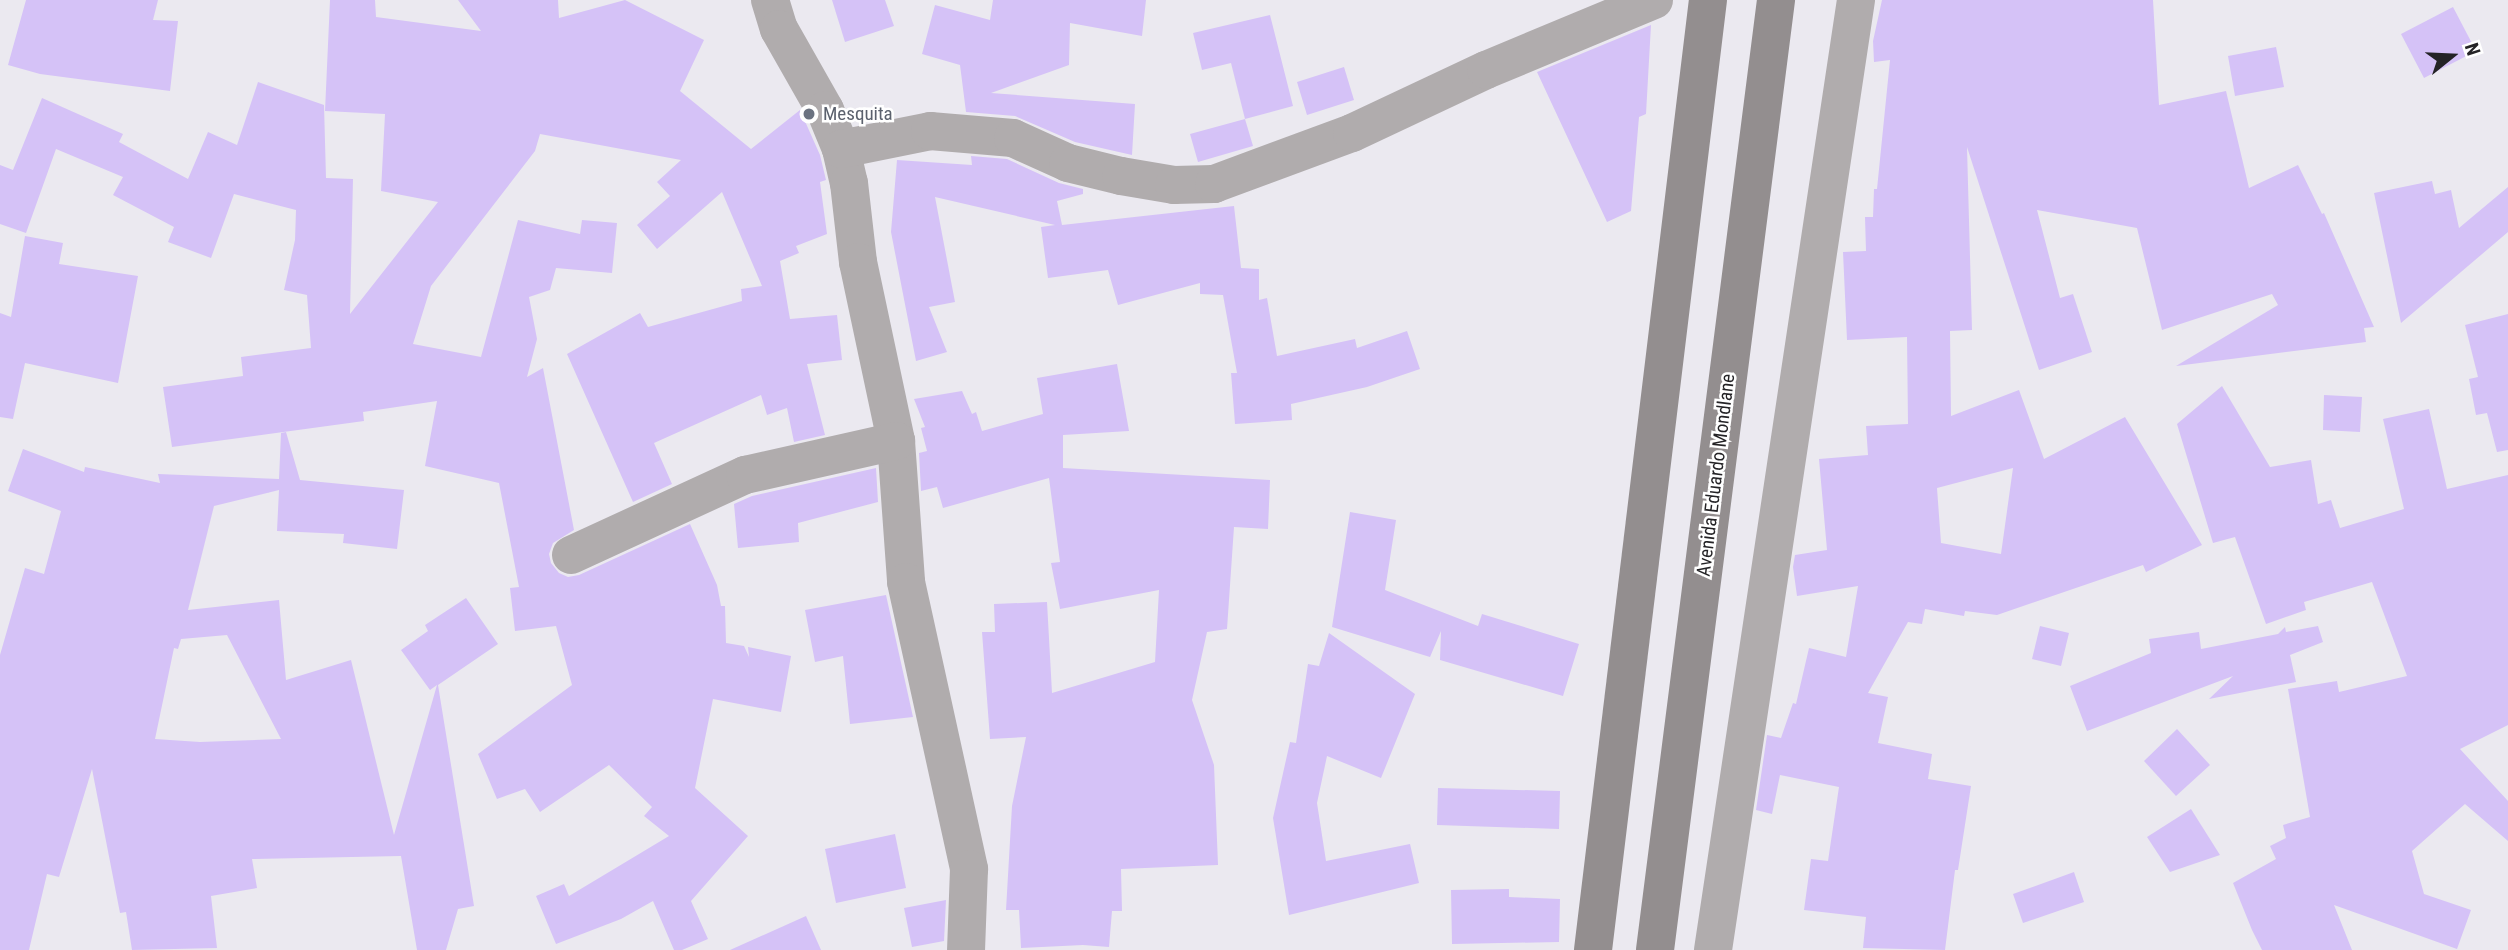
<!DOCTYPE html>
<style>
body{margin:0}
#map{position:relative;width:2508px;height:950px;overflow:hidden;background:#ebe9f0;font-family:"Roboto Condensed",sans-serif}
div>[style]{position:absolute}
[style*='--x']{left:calc(var(--x)*1px);top:calc(var(--y)*1px);width:calc(var(--w)*1px);rotate:calc(var(--a)*1deg)}
.building>*{inset:0;background:#d5c2f7}
.minor>*{height:38px;margin:-19px;padding:0 19px;transform-origin:19px;border-radius:19px;background:#b0acad}
.secondary>*{height:38px;margin:-19px;padding:0 19px;transform-origin:19px;border-radius:19px;background:#938e8f}
.dots>*{width:19px;height:19px;translate:-50% -50%;box-sizing:border-box;border:4px solid #fff;border-radius:50%}
span{translate:-50% -50%;white-space:nowrap;text-align:center;line-height:1.15;-webkit-text-stroke:5px #fff;paint-order:stroke}
.worship-label{font-size:19px;color:#5b616d}
.left{translate:0 -50%;text-align:left}
.street-label{font-size:19px;color:#242326}
.north{position:absolute;left:2417px;top:21px;width:70px;height:70px;-webkit-text-stroke:5px #fff;paint-order:stroke;rotate:72deg;font-size:19px;font-weight:700;line-height:28px;text-align:center;color:#242326}
.north::after{content:'';display:block;margin:auto;width:24px;height:32px;background:#242326;clip-path:polygon(50% 0,100% 100%,50% 72%,0 100%)}
</style>
<div id="map">
<div class="building">
<div style="clip-path:polygon(26px 0,158px 0,153px 20px,178px 21px,170px 91px,40px 74px,8px 65px)"></div>
<div style="clip-path:polygon(330px 0,375px 0,376px 17px,481px 31px,458px 0,558px 0,559px 18px,625px 0,704px 40px,680px 91px,751px 149px,800px 110px,820px 155px,826px 180px,820px 182px,827px 234px,796px 246px,799px 253px,780px 261px,790px 319px,837px 315px,842px 360px,807px 364px,825px 435px,794px 442px,787px 408px,767px 415px,761px 395px,654px 443px,672px 484px,633px 502px,567px 354px,640px 313px,648px 327px,742px 301px,741px 289px,762px 286px,722px 192px,657px 249px,637px 225px,670px 196px,657px 182px,681px 160px,540px 134px,535px 151px,431px 286px,413px 344px,481px 357px,518px 220px,580px 234px,582px 220px,617px 223px,612px 273px,556px 268px,550px 290px,529px 297px,537px 339px,527px 377px,543px 368px,574px 530px,553px 543px,549px 554px,551px 563px,559px 573px,568px 577px,579px 575px,690px 524px,717px 585px,721px 606px,725px 606px,726px 643px,744px 646px,749px 657px,748px 647px,791px 656px,781px 712px,713px 699px,695px 788px,748px 836px,691px 901px,708px 939px,682px 950px,674px 950px,653px 901px,621px 919px,556px 944px,536px 896px,564px 884px,569px 896px,669px 836px,644px 816px,652px 807px,609px 765px,540px 812px,525px 789px,497px 799px,478px 754px,572px 685px,556px 626px,515px 631px,510px 588px,519px 587px,499px 483px,425px 466px,437px 401px,363px 412px,364px 421px,172px 447px,163px 387px,243px 376px,241px 357px,311px 348px,307px 295px,284px 290px,295px 240px,296px 210px,234px 194px,211px 258px,168px 242px,174px 227px,113px 195px,123px 177px,56px 149px,26px 233px,0 224px,0 165px,13px 170px,42px 98px,123px 134px,119px 142px,188px 179px,208px 132px,237px 145px,258px 82px,324px 105px,326px 178px,353px 179px,350px 314px,438px 202px,381px 191px,385px 114px,325px 111px)"></div>
<div style="clip-path:polygon(832px 0,885px 0,894px 26px,845px 42px)"></div>
<div style="clip-path:polygon(993px 0,1146px 0,1142px 36px,1070px 23px,1069px 65px,991px 93px,1135px 104px,1132px 155px,1075px 142px,1015px 116px,966px 112px,960px 65px,922px 54px,935px 5px,990px 20px)"></div>
<div style="clip-path:polygon(evenodd,1882px 0,2153px 0,2159px 105px,2226px 91px,2249px 188px,2298px 165px,2322px 214px,2324px 213px,2374px 327px,2364px 328px,2366px 342px,2176px 366px,2278px 305px,2272px 294px,2162px 330px,2137px 228px,2037px 210px,2060px 298px,2073px 294px,2092px 352px,2039px 370px,1967px 147px,1972px 330px,1950px 331px,1951px 416px,2019px 390px,2044px 459px,2125px 417px,2202px 545px,2146px 572px,2143px 565px,1997px 615px,1965px 611px,1964px 616px,1925px 609px,1922px 624px,1908px 622px,1868px 693px,1888px 697px,1878px 743px,1932px 754px,1928px 779px,1971px 786px,1958px 870px,1955px 870px,1945px 950px,1863px 948px,1866px 917px,1804px 910px,1811px 859px,1828px 861px,1839px 787px,1780px 775px,1772px 814px,1756px 810px,1767px 735px,1781px 738px,1793px 703px,1796px 704px,1809px 648px,1846px 657px,1858px 586px,1797px 596px,1793px 567px,1795px 555px,1827px 550px,1819px 459px,1868px 455px,1866px 426px,1908px 424px,1907px 337px,1847px 340px,1843px 252px,1866px 251px,1865px 217px,1873px 217px,1874px 189px,1877px 189px,1890px 60px,1874px 62px,1873px 41px,1882px 0,2013px 468px,2001px 554px,1941px 543px,1937px 488px,2013px 468px)"></div>
<div style="clip-path:polygon(2453px 7px,2476px 51px,2424px 78px,2401px 34px)"></div>
<div style="clip-path:polygon(1270px 15px,1293px 106px,1245px 119px,1231px 63px,1202px 70px,1193px 33px)"></div>
<div style="clip-path:polygon(1651px 25px,1646px 114px,1639px 117px,1631px 211px,1607px 222px,1537px 72px)"></div>
<div style="clip-path:polygon(2276px 47px,2284px 87px,2235px 96px,2228px 56px)"></div>
<div style="clip-path:polygon(1344px 67px,1354px 100px,1307px 115px,1297px 82px)"></div>
<div style="clip-path:polygon(1245px 119px,1253px 146px,1198px 162px,1190px 134px)"></div>
<div style="clip-path:polygon(971px 156px,1007px 159px,1059px 183px,1083px 189px,1083px 194px,1057px 201px,1062px 225px,1234px 206px,1241px 268px,1259px 269px,1259px 300px,1267px 298px,1277px 356px,1355px 339px,1357px 348px,1407px 331px,1420px 369px,1367px 387px,1291px 404px,1292px 420px,1235px 424px,1231px 373px,1237px 373px,1223px 295px,1200px 294px,1200px 283px,1118px 305px,1108px 270px,1048px 278px,1041px 227px,1055px 225px,935px 197px,955px 302px,929px 307px,947px 352px,916px 361px,891px 232px,897px 160px,972px 165px)"></div>
<div style="clip-path:polygon(2432px 181px,2435px 194px,2451px 190px,2459px 228px,2508px 187px,2508px 232px,2401px 323px,2374px 193px)"></div>
<div style="clip-path:polygon(25px 236px,63px 243px,59px 264px,138px 276px,118px 383px,25px 363px,13px 419px,0 417px,0 313px,11px 317px)"></div>
<div style="clip-path:polygon(2508px 314px,2508px 450px,2497px 452px,2487px 413px,2476px 415px,2469px 379px,2478px 377px,2465px 325px)"></div>
<div style="clip-path:polygon(1117px 364px,1129px 431px,1063px 435px,1063px 468px,1270px 480px,1268px 529px,1234px 527px,1227px 629px,1207px 632px,1192px 700px,1214px 765px,1218px 865px,1121px 869px,1122px 911px,1112px 911px,1109px 947px,1083px 945px,1021px 948px,1019px 910px,1006px 910px,1012px 806px,1026px 737px,990px 739px,982px 632px,995px 632px,994px 604px,1047px 602px,1052px 693px,1155px 662px,1159px 590px,1060px 609px,1051px 563px,1060px 562px,1049px 478px,943px 508px,937px 487px,921px 491px,919px 453px,927px 451px,921px 428px,925px 427px,914px 399px,962px 391px,972px 414px,976px 412px,982px 431px,1043px 414px,1037px 378px)"></div>
<div style="clip-path:polygon(2222px 386px,2270px 467px,2311px 460px,2318px 504px,2331px 500px,2340px 528px,2404px 509px,2383px 419px,2429px 409px,2447px 489px,2508px 475px,2508px 725px,2460px 749px,2508px 801px,2508px 841px,2465px 804px,2412px 851px,2424px 894px,2471px 910px,2457px 949px,2334px 905px,2352px 950px,2262px 950px,2252px 930px,2233px 883px,2276px 859px,2270px 846px,2286px 838px,2283px 825px,2310px 817px,2288px 689px,2337px 681px,2339px 692px,2407px 676px,2372px 582px,2304px 602px,2306px 610px,2266px 624px,2235px 537px,2213px 543px,2177px 424px)"></div>
<div style="clip-path:polygon(2324px 395px,2362px 397px,2360px 432px,2323px 430px)"></div>
<div style="clip-path:polygon(evenodd,286px 432px,300px 480px,404px 490px,397px 549px,343px 543px,344px 534px,277px 531px,279px 490px,214px 506px,188px 610px,279px 600px,286px 680px,351px 660px,394px 835px,437px 685px,430px 690px,401px 650px,428px 631px,425px 625px,466px 598px,498px 644px,438px 685px,474px 906px,458px 909px,446px 950px,417px 950px,401px 856px,252px 859px,257px 888px,211px 896px,217px 948px,132px 950px,126px 912px,120px 913px,92px 769px,59px 877px,47px 874px,29px 950px,0 950px,0 655px,25px 568px,44px 574px,61px 511px,8px 491px,23px 449px,84px 472px,85px 467px,160px 483px,158px 474px,279px 479px,281px 433px,286px 432px,227px 635px,281px 739px,200px 742px,155px 739px,174px 648px,178px 649px,181px 639px,227px 635px)"></div>
<div style="clip-path:polygon(876px 468px,878px 502px,798px 523px,799px 542px,738px 548px,734px 504px,752px 496px)"></div>
<div style="clip-path:polygon(1350px 512px,1396px 520px,1385px 590px,1478px 626px,1482px 614px,1579px 644px,1563px 696px,1440px 660px,1441px 631px,1430px 657px,1332px 627px)"></div>
<div style="clip-path:polygon(886px 595px,913px 717px,850px 724px,843px 656px,815px 662px,805px 610px)"></div>
<div style="clip-path:polygon(2040px 626px,2069px 633px,2061px 666px,2032px 659px)"></div>
<div style="clip-path:polygon(2318px 626px,2323px 642px,2290px 655px,2296px 682px,2209px 699px,2233px 676px,2087px 731px,2070px 686px,2151px 653px,2149px 639px,2199px 632px,2201px 649px,2278px 634px,2285px 627px,2286px 632px)"></div>
<div style="clip-path:polygon(1329px 633px,1415px 694px,1381px 778px,1327px 756px,1317px 803px,1326px 861px,1410px 844px,1419px 883px,1289px 915px,1273px 818px,1290px 742px,1296px 743px,1308px 664px,1319px 666px)"></div>
<div style="clip-path:polygon(2177px 729px,2210px 765px,2176px 796px,2144px 761px)"></div>
<div style="clip-path:polygon(1438px 788px,1560px 791px,1559px 829px,1437px 825px)"></div>
<div style="clip-path:polygon(2191px 809px,2220px 855px,2170px 872px,2147px 837px)"></div>
<div style="clip-path:polygon(895px 834px,906px 888px,836px 903px,825px 849px)"></div>
<div style="clip-path:polygon(2074px 872px,2084px 902px,2023px 923px,2013px 894px)"></div>
<div style="clip-path:polygon(1509px 889px,1509px 897px,1560px 899px,1559px 942px,1452px 944px,1451px 890px)"></div>
<div style="clip-path:polygon(946px 900px,944px 941px,912px 947px,904px 908px)"></div>
<div style="clip-path:polygon(806px 916px,821px 950px,730px 950px)"></div>
</div>
<div class="minor">
<div style="--x:770;--y:0;--w:30;--a:73"></div>
<div style="--x:779;--y:29;--w:93;--a:60.4"></div>
<div style="--x:825;--y:110;--w:42;--a:67.7"></div>
<div style="--x:841;--y:149;--w:35;--a:77"></div>
<div style="--x:849;--y:183;--w:80;--a:83.5"></div>
<div style="--x:858;--y:262;--w:183;--a:78"></div>
<div style="--x:896;--y:441;--w:141;--a:85.9"></div>
<div style="--x:906;--y:582;--w:294;--a:77.6"></div>
<div style="--x:969;--y:869;--w:81;--a:92.1"></div>
<div style="--x:841;--y:149;--w:91;--a:-11.4"></div>
<div style="--x:930;--y:131;--w:83;--a:4.8"></div>
<div style="--x:1013;--y:138;--w:60;--a:24.4"></div>
<div style="--x:1068;--y:163;--w:55;--a:13.8"></div>
<div style="--x:1121;--y:176;--w:54;--a:9.6"></div>
<div style="--x:1174;--y:185;--w:40;--a:-1.4"></div>
<div style="--x:1214;--y:184;--w:147;--a:-20.3"></div>
<div style="--x:1352;--y:133;--w:148;--a:-25.2"></div>
<div style="--x:1486;--y:70;--w:182;--a:-22.6"></div>
<div style="--x:571;--y:555;--w:192;--a:-24.7"></div>
<div style="--x:745;--y:475;--w:155;--a:-12.7"></div>
<div style="--x:1713;--y:950;--w:961;--a:-81.44"></div>
</div>
<div class="secondary">
<div style="--x:1593;--y:950;--w:957;--a:-83.1"></div>
<div style="--x:1655;--y:950;--w:958;--a:-82.74"></div>
</div>
<div class="dots">
<div style="left:809px;top:114px;background:#6b7280"></div>
</div>
<div class="worship-label">
<span class="left" style="left:823px;top:114px">Mesquita</span>
</div>
<div class="street-label">
<span style="left:1716px;top:475px;rotate:-83deg">Avenida Eduardo Mondlane</span>
</div>
<div class="north">N</div>
</div>
